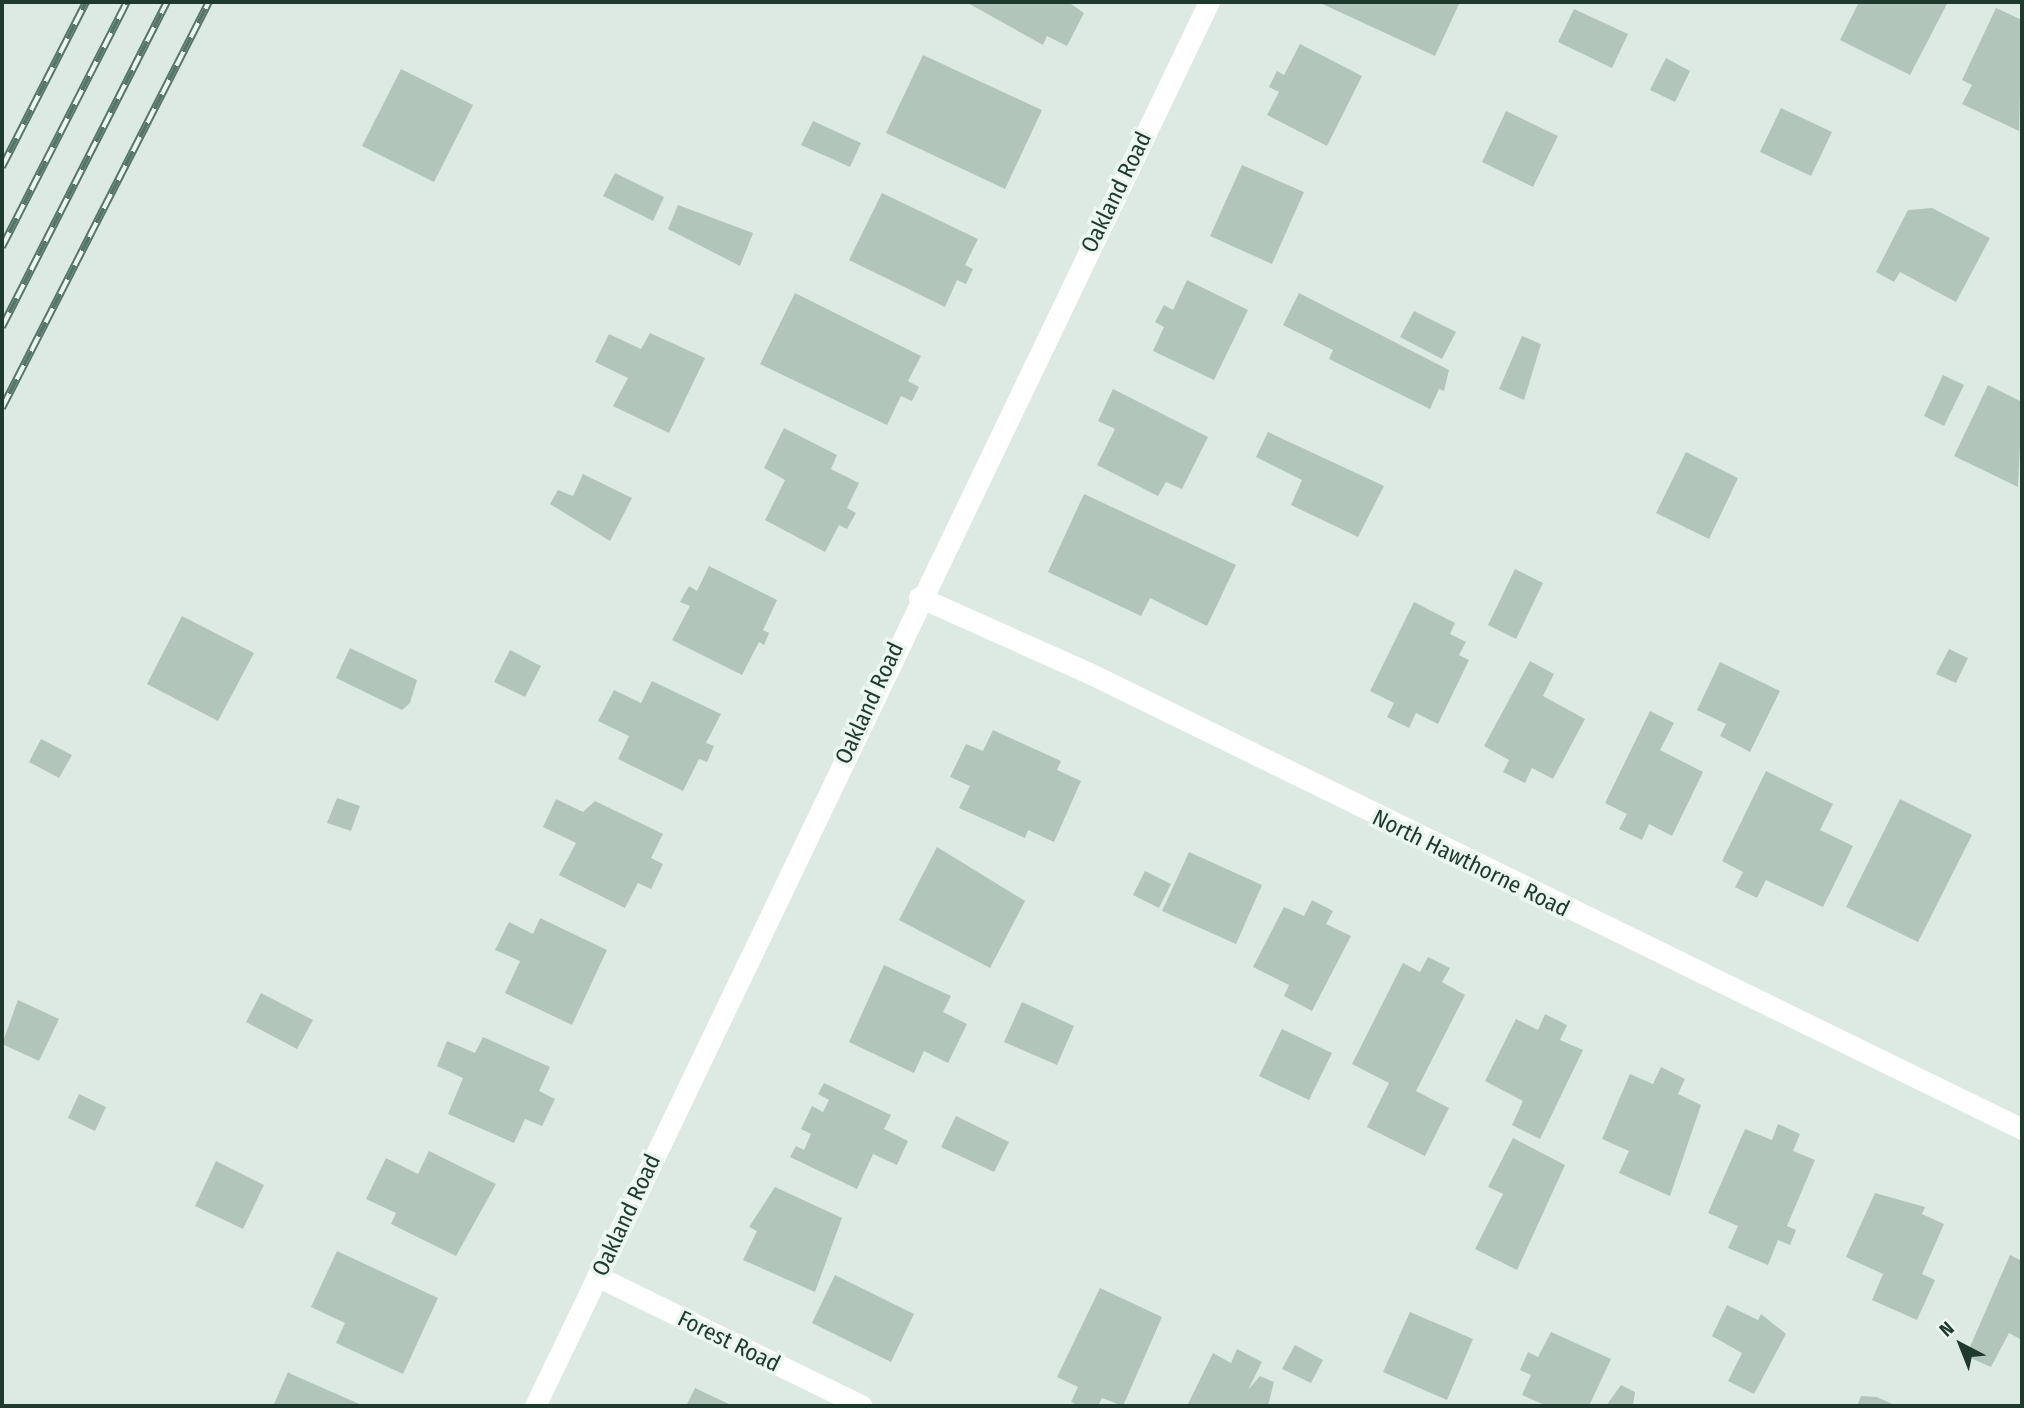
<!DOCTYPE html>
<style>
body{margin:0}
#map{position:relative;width:2024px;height:1408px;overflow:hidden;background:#ddeae3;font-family:"Fira Sans Condensed",sans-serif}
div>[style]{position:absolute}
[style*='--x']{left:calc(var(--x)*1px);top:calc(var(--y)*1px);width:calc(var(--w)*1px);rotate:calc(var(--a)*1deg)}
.building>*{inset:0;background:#b2c5bb}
.minor>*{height:21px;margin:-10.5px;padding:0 10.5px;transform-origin:10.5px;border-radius:10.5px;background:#fff}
.rail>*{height:8px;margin-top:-4px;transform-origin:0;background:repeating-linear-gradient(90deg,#edf7f1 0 16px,#57766b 0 32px);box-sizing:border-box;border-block:2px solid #57766b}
span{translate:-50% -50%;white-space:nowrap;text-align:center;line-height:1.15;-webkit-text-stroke:7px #edf7f1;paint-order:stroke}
.street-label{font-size:23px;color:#1e3a2f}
.frame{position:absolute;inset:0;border:4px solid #1e3a2f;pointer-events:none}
.north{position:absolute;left:1926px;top:1310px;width:70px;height:70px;-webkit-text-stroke:5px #edf7f1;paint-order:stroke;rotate:318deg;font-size:19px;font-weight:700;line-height:28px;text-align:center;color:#1e3a2f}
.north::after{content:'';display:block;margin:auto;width:24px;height:32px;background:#1e3a2f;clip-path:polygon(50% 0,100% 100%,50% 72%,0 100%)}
</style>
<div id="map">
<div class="building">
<div style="clip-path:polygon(966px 2px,1068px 2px,1084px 13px,1067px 46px,1047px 36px,1043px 45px)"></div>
<div style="clip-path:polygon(1318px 2px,1460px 2px,1435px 56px)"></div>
<div style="clip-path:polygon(1859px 2px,1948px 2px,1910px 75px,1840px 40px)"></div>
<div style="clip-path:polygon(1996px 8px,2022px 20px,2019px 131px,1962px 104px,1972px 85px,1962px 80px)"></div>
<div style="clip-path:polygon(1574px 9px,1628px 34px,1612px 68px,1558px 42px)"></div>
<div style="clip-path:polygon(1300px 44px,1362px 76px,1327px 146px,1267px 115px,1279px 92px,1269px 87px,1277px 71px,1284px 75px)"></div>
<div style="clip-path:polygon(923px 55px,1042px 110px,1005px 189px,886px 133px)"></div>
<div style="clip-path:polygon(1666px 58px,1690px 71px,1675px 102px,1650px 90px)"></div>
<div style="clip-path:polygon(401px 69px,473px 105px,434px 182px,362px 146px)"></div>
<div style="clip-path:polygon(1781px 108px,1832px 132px,1811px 176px,1760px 152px)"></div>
<div style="clip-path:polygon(1506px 111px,1558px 136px,1533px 187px,1482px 162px)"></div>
<div style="clip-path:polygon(813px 121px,861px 143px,850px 167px,801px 145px)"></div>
<div style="clip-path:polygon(1242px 165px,1304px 192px,1272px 264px,1210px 236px)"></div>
<div style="clip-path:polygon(615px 173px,664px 197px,653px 221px,603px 196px)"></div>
<div style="clip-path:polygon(882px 193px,978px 239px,965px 265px,973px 269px,966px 284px,957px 280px,945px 307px,849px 260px)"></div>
<div style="clip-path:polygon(678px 205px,753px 233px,740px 266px,668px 229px)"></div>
<div style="clip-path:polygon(1932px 208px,1990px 238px,1956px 302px,1900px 272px,1894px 282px,1876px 272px,1908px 210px)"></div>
<div style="clip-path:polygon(1187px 280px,1248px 310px,1214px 380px,1153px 351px,1164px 327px,1155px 322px,1164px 305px,1173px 310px)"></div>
<div style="clip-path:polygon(795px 293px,921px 356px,908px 381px,919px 387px,912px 401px,901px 396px,887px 425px,760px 364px)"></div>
<div style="clip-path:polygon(1299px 293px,1449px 370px,1444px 391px,1439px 389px,1430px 409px,1329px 359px,1333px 350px,1283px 325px)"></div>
<div style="clip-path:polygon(1414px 311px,1456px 332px,1442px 359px,1400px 337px)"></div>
<div style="clip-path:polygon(650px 333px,705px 358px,669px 433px,613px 406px,628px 378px,595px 362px,609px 334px,641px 349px)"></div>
<div style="clip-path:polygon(1522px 336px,1541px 344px,1524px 400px,1499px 389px)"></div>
<div style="clip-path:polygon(1943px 375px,1964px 385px,1944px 426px,1924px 416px)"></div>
<div style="clip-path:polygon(1988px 385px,2022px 402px,2018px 487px,1954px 456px)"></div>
<div style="clip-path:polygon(1113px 389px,1208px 437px,1182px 489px,1166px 482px,1158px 496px,1097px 465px,1115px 429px,1098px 421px)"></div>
<div style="clip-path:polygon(784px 428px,837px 455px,831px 469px,859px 483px,847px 508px,856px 513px,847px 529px,839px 525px,825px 552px,765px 520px,785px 480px,764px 468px)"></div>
<div style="clip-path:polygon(1268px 432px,1384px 486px,1358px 537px,1291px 505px,1302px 480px,1256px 457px)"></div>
<div style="clip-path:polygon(1686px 452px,1738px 478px,1709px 539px,1656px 513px)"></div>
<div style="clip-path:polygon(583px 474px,632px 498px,610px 541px,550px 504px,558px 490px,573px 496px)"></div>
<div style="clip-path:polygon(1084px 494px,1236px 565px,1207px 626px,1150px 598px,1141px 616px,1048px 572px)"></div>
<div style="clip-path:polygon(709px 566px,777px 600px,763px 630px,769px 633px,764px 645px,759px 642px,742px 675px,672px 640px,690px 606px,680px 602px,689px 586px,697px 591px)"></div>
<div style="clip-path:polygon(1515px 569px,1543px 583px,1516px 639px,1488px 625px)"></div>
<div style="clip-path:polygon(1414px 602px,1455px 623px,1450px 634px,1466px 642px,1459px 655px,1469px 660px,1438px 724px,1416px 713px,1409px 728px,1387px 717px,1394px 703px,1370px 691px)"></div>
<div style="clip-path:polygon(182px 616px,254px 653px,218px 721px,147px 684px)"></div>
<div style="clip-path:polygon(350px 648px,417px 680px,410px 703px,402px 710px,336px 678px)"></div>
<div style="clip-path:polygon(1949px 649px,1968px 658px,1956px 683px,1936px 674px)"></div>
<div style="clip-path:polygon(510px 650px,541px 666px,525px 697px,494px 682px)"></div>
<div style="clip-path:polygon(1530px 661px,1554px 674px,1543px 696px,1585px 719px,1553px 779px,1532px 768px,1525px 783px,1503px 772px,1509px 760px,1484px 746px)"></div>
<div style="clip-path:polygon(1720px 662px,1780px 691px,1750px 752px,1720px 736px,1726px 724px,1697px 710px)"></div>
<div style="clip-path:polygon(652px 681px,721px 714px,706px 743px,714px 746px,707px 762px,699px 759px,683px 791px,618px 759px,629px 736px,598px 721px,614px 690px,641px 703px)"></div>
<div style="clip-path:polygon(1650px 711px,1674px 723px,1660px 750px,1703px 772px,1672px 836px,1649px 824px,1642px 840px,1619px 829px,1627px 814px,1605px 803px)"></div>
<div style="clip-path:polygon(993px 730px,1061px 761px,1057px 770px,1081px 781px,1054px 842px,1028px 830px,1025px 838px,959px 808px,970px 786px,950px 777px,966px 744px,983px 751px)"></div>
<div style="clip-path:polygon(41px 739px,72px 755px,59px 778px,29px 762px)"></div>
<div style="clip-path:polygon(1766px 771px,1833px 804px,1820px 830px,1853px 846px,1823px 907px,1766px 880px,1757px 898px,1735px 887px,1743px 872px,1722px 861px)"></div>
<div style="clip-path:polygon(337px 798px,360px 806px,351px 831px,327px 823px)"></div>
<div style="clip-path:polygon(556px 799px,583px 812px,595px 801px,663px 834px,651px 858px,663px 864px,651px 889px,638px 883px,625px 908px,559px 875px,576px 843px,543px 827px)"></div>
<div style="clip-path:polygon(1900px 799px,1972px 835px,1918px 942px,1846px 907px)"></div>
<div style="clip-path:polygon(937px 847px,1025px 901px,990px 968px,899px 920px)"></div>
<div style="clip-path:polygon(1189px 852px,1262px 885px,1236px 944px,1162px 911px)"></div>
<div style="clip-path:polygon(1145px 871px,1171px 884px,1159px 908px,1133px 895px)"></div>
<div style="clip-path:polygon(1312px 900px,1333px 911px,1326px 924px,1351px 936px,1312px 1011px,1284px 996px,1289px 985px,1253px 967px,1284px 907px,1304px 916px)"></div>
<div style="clip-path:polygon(540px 918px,607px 950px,572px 1025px,505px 993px,520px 961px,495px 950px,509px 922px,533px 934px)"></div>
<div style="clip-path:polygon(1428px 957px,1450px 968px,1442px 982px,1465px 995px,1416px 1091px,1449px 1108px,1425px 1156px,1367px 1127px,1389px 1083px,1352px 1064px,1403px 963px,1420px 972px)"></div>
<div style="clip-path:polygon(884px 965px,951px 996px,943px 1012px,967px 1024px,948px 1063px,924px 1051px,914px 1073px,849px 1042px)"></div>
<div style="clip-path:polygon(261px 993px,313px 1020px,297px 1049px,246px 1022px)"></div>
<div style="clip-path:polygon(18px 1000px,59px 1019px,39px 1061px,2px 1044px)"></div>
<div style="clip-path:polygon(1022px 1002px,1074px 1026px,1057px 1065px,1004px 1042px)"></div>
<div style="clip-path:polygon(1545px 1014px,1567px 1025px,1560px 1040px,1583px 1050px,1540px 1139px,1512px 1125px,1523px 1101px,1485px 1081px,1516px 1019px,1538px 1030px)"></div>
<div style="clip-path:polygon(1282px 1029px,1332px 1053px,1309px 1100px,1259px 1076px)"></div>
<div style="clip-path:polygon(483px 1037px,550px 1067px,539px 1091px,555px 1099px,542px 1126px,525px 1119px,514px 1143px,448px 1114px,463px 1078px,437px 1066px,447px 1041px,475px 1053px)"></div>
<div style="clip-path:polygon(1661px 1067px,1685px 1079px,1678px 1094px,1701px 1105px,1670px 1196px,1619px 1173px,1629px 1151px,1602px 1139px,1630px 1074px,1653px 1084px)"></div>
<div style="clip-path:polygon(824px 1083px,891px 1115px,884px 1129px,908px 1141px,897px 1165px,873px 1154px,857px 1189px,790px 1157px,796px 1146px,804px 1150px,811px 1134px,801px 1129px,812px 1106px,823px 1112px,829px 1100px,818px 1094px)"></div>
<div style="clip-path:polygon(79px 1094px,106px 1107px,95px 1131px,68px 1118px)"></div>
<div style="clip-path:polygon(956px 1116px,1009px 1142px,994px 1172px,941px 1147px)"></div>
<div style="clip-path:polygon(1778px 1124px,1800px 1134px,1793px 1151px,1815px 1160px,1787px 1226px,1796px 1230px,1790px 1245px,1778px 1240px,1768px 1265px,1728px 1248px,1738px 1226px,1708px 1213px,1745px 1129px,1772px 1140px)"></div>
<div style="clip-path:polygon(1513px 1138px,1565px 1165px,1517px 1270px,1475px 1249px,1503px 1194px,1488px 1187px)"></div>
<div style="clip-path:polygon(429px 1151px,496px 1184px,456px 1256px,391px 1224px,396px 1213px,366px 1199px,386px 1158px,418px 1174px)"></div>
<div style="clip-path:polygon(216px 1161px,264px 1185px,243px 1229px,195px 1206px)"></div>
<div style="clip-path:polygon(775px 1187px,842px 1218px,815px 1292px,743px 1260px,757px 1231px,749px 1227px)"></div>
<div style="clip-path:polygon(1875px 1193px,1925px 1207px,1922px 1214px,1944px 1224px,1922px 1274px,1935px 1280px,1917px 1320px,1872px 1300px,1883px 1274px,1846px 1257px)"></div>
<div style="clip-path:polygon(337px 1251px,438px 1298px,403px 1374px,336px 1343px,345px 1323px,311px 1307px)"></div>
<div style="clip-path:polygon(2010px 1255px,2022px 1261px,2022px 1340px,2009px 1333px,1991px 1367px,1966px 1356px)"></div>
<div style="clip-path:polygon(835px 1275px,914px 1314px,891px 1362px,812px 1323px)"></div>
<div style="clip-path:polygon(1100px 1288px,1162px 1317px,1123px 1406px,1102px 1398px,1098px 1406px,1079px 1406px,1071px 1402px,1078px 1387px,1057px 1377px)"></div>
<div style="clip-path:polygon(1727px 1305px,1758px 1320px,1761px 1314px,1786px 1334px,1754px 1394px,1728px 1381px,1742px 1353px,1712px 1336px)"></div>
<div style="clip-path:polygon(1410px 1312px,1473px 1339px,1447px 1400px,1383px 1372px)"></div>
<div style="clip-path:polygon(1551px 1332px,1611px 1359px,1589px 1406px,1547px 1406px,1522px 1395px,1531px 1375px,1520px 1370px,1528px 1352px,1538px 1357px)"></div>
<div style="clip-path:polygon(1295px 1345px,1323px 1360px,1311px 1383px,1282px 1369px)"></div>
<div style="clip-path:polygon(1237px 1349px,1262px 1362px,1248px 1390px,1260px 1376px,1274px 1382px,1268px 1406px,1187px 1406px,1213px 1353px,1231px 1363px)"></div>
<div style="clip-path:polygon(288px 1372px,291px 1374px,364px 1406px,273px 1406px)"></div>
<div style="clip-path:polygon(1621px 1385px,1635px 1392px,1633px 1406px,1606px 1406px)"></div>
<div style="clip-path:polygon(695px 1388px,733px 1406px,686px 1406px)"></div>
<div style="clip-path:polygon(1861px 1396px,1877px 1397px,1897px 1406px,1857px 1406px)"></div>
</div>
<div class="minor">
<div style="--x:919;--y:597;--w:186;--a:24.1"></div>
<div style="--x:1089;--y:673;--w:1038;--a:26.05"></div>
<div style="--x:597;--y:1276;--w:295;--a:26.1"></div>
<div style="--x:535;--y:1406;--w:1557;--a:-64.36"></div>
</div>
<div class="rail">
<div style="--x:2;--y:167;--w:185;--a:-63"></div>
<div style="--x:2;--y:247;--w:275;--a:-63"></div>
<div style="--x:2;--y:327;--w:364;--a:-63.1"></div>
<div style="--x:2;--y:408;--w:456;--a:-63"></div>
</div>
<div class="street-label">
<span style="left:1116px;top:192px;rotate:-64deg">Oakland Road</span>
<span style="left:869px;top:703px;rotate:-65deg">Oakland Road</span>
<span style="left:1471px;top:863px;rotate:26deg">North Hawthorne Road</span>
<span style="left:626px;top:1215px;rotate:-65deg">Oakland Road</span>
<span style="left:729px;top:1341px;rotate:26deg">Forest Road</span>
</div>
<div class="frame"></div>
<div class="north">N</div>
</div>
